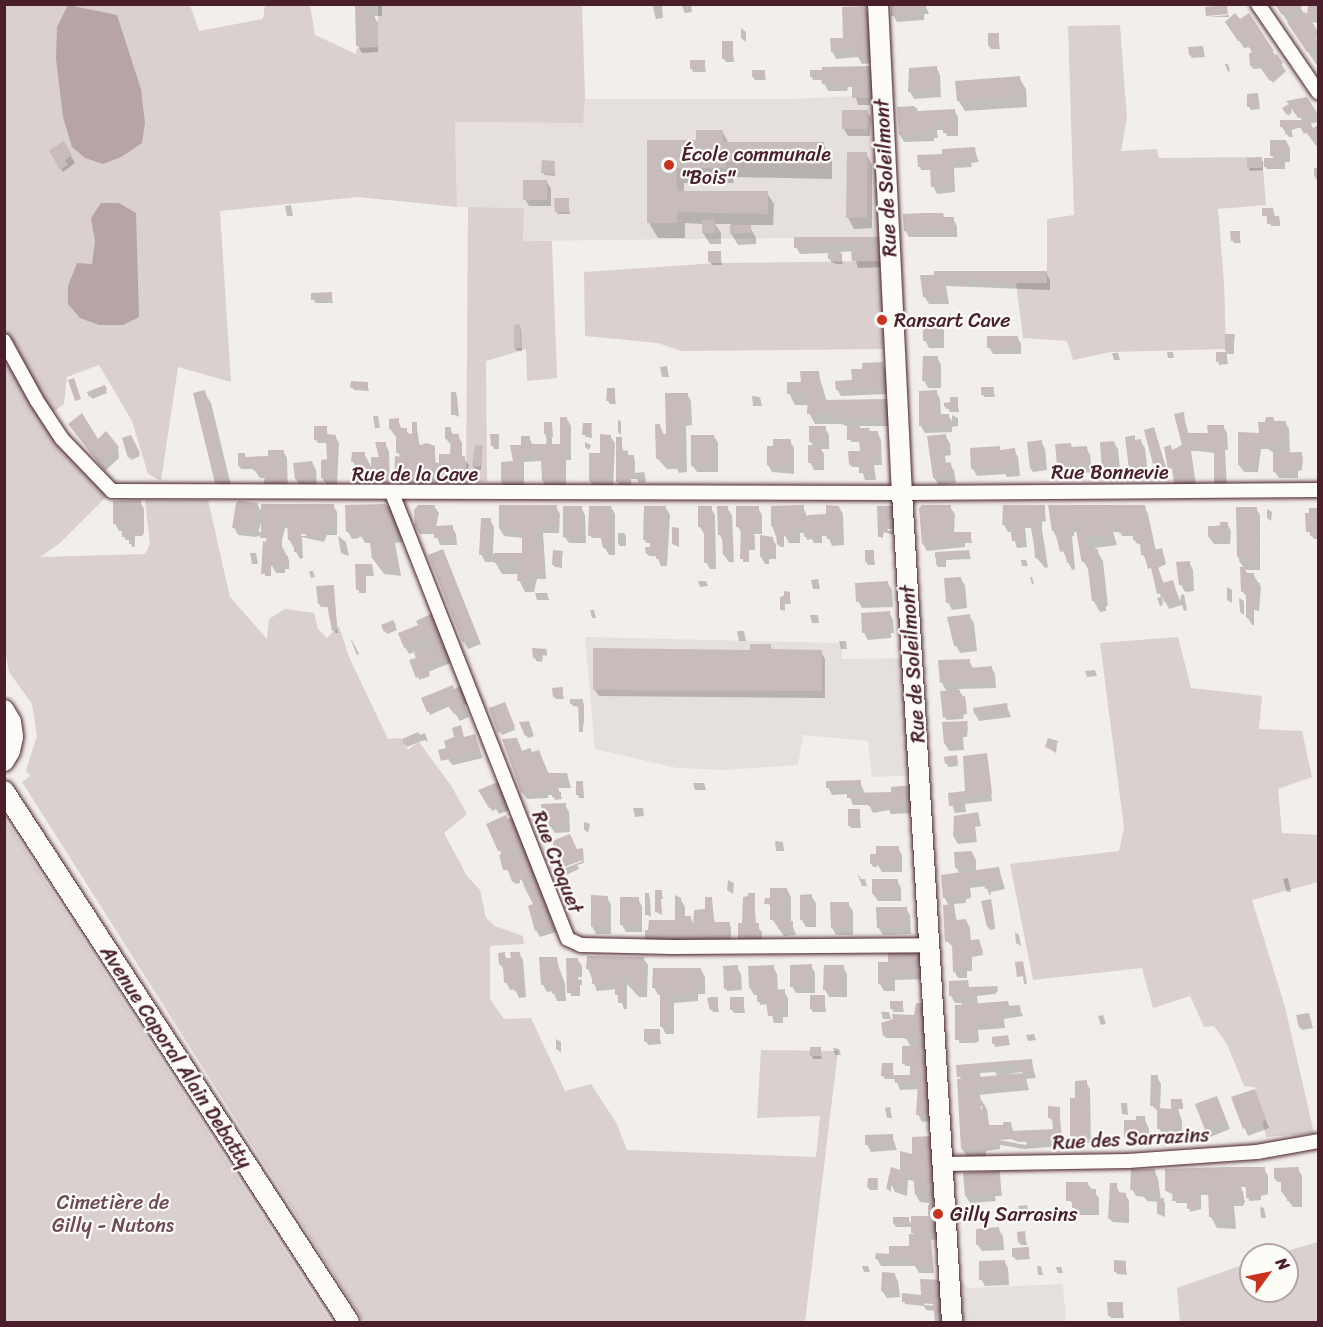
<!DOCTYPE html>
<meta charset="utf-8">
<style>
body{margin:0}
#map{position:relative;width:1323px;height:1327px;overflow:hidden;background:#f2efeb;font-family:Sriracha,sans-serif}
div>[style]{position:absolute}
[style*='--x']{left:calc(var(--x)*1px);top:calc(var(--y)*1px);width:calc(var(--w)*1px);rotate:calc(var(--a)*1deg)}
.built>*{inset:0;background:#e5dfdd}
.green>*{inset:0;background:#d9d0cf}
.water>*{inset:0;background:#b7a5a6}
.shadow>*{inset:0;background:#0003}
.building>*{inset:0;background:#c8bbbb}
.roads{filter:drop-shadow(0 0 2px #4a1f2b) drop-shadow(0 0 2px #4a1f2b)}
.street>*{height:14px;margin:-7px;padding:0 7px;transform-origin:7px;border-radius:7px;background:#fdfcf7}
.secondary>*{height:20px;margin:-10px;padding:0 10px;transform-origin:10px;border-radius:10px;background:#fdfcf7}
.dots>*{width:16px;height:16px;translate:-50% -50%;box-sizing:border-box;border:3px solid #fdfcf7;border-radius:50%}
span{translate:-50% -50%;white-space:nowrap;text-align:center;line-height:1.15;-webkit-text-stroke:4.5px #fdfcf7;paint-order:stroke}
.poi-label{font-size:20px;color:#4a1f2b}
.left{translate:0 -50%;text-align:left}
.street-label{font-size:20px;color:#4a1f2b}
.park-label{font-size:20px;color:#6e4b54}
.frame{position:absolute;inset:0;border:6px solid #4a1f2b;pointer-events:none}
.north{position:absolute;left:1239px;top:1243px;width:60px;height:60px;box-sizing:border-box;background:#fdfcf7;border:2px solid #b5a4a5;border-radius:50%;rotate:57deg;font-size:16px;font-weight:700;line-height:24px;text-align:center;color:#4a1f2b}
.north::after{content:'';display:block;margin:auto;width:21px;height:27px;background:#c8321e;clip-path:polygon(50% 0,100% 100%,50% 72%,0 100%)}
</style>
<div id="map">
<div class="built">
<div style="clip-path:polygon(879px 95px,885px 237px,523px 241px,524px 208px,457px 207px,455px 122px,582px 123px,583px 99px,792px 99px)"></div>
<div style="clip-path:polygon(585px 637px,842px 643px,842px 659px,913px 658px,920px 775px,872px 777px,868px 741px,803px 735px,798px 765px,724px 770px,677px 768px,595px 749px)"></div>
<div style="clip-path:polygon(959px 1281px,969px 1288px,1063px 1284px,1066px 1321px,1180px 1322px,961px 1322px)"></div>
</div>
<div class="green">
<div style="clip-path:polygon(5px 5px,190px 5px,199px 31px,263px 19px,265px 5px,310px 5px,315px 35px,356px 54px,357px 48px,378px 47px,378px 5px,582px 5px,585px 96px,583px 123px,455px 122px,457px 207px,358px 197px,220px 211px,231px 382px,178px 367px,161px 481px,148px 474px,132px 421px,99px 365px,67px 377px,64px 404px,50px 414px,112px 491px,60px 543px,40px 557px,145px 554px,150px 544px,145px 500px,208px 500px,230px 597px,267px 639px,269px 619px,285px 609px,314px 613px,318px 629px,327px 638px,339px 626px,349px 657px,388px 739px,401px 738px,408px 750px,419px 742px,452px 787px,467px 814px,444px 833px,467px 876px,480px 890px,486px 918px,495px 926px,523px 936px,524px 944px,490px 946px,490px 999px,504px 1019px,531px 1018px,565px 1091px,591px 1084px,617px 1124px,627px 1150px,816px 1157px,820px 1116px,757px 1118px,761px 1050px,838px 1051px,805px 1322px,364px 1322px,22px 782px,30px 776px,26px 770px,37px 736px,32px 704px,9px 672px,5px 651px)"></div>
<div style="clip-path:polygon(1120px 25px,1127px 118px,1121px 151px,1157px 149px,1159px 158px,1262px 157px,1266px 205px,1218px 209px,1224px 282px,1226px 349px,1111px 352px,1073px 360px,1067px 341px,1023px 338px,1016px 283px,1047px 283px,1047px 219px,1074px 215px,1068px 26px)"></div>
<div style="clip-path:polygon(468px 207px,524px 208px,523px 241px,552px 241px,557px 378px,527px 381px,526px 349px,486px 361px,487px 481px,466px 486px)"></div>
<div style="clip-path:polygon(881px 261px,888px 349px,681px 351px,658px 343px,585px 336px,584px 272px,717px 263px)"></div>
<div style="clip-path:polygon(1178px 637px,1191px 688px,1262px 696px,1259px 729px,1302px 731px,1312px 777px,1278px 789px,1282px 833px,1318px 835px,1318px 882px,1252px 900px,1285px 1007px,1314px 1133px,1266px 1137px,1255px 1087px,1244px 1086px,1227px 1044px,1214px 1026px,1204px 1027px,1190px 996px,1153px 1008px,1142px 968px,1033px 980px,1010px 864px,1119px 851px,1124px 828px,1100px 643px)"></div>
<div style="clip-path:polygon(4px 819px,5px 819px,331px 1322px,5px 1322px)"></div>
<div style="clip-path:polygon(1318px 1242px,1318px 1322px,1180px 1322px,1177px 1288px,1251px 1262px,1251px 1291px,1287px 1291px,1287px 1255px,1272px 1255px)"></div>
</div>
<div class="water">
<div style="clip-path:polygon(68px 5px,117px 15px,141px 89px,145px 123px,142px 143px,121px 157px,103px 164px,85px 158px,72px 147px,63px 117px,56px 59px,57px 27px)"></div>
<div style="clip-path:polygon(101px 203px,119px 203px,136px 213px,139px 317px,123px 325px,99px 325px,80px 318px,68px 304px,68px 286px,77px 263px,92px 264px,95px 241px,91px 218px)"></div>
</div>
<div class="shadow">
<div style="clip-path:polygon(382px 4px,382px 16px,374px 16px,378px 23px,378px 52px,362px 53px,358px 46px,357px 5px)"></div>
<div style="clip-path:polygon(652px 4px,662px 4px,663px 18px,656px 19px)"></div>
<div style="clip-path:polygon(681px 4px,691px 4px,692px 12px,685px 13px)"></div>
<div style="clip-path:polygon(892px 4px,925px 4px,929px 14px,924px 14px,924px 20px,897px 22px,893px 15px)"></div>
<div style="clip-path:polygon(1276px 4px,1299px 4px,1304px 14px,1308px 16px,1309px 6px,1318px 6px,1318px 23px,1310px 22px,1318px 35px,1316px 38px,1318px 42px,1318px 67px)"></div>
<div style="clip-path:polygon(865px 7px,870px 15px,872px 63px,862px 64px,858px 57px,836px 59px,832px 51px,845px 39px)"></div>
<div style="clip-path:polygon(1229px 15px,1229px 17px,1208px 17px)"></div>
<div style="clip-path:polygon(1248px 15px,1286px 71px,1273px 83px,1262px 68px,1253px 69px,1251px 65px,1255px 54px,1250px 47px,1244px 48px,1227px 23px,1240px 21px)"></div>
<div style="clip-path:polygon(741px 28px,746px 32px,746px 42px,741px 38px)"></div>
<div style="clip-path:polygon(998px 34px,1000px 49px,991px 49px,989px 46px)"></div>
<div style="clip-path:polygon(732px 42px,734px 62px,726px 62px,724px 59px)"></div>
<div style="clip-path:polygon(1203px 48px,1205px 57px,1192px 58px,1190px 55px)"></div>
<div style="clip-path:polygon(704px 62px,706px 72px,693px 72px,692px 69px)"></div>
<div style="clip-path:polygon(1225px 64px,1228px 64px,1230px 71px,1228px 72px)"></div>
<div style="clip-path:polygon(869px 67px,873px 74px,875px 105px,858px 105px,853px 87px,848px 87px,847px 91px,828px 91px,823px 80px,813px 80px,812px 77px)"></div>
<div style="clip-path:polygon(936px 67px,940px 75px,941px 97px,914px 99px,910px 92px,910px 69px)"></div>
<div style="clip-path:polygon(764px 72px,766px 80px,755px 80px,753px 77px)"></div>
<div style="clip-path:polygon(1019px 78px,1026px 89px,1027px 107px,965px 111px,958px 100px)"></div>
<div style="clip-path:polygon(1258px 95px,1260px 109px,1251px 110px,1249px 107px)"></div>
<div style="clip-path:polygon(1306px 99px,1318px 117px,1318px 122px,1309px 124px,1313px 130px,1318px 126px,1318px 148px,1302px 127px,1291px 130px,1293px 137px,1289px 137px,1281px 126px,1282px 122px,1304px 123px,1293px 107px,1289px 107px,1292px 112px,1288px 116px,1284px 109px,1290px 104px,1289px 102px)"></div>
<div style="clip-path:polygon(899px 108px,917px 108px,918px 122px,954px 110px,958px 117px,958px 136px,947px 136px,945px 130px,937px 130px,938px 138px,934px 138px,934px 141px,904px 142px,900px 135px)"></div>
<div style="clip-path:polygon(867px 111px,871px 118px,870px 136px,848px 136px,844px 129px)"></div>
<div style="clip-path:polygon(722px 131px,729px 144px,823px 144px,832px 159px,832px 179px,733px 177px,734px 183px,684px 183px,684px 193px,767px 193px,774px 204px,773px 225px,749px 225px,756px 238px,756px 244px,738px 245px,731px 233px,731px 224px,715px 224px,721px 233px,721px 244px,710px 244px,703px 233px,703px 224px,685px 223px,685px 238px,658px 238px,649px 223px,648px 142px,697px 142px)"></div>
<div style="clip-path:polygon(1286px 141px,1290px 148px,1290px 162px,1285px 162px,1285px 169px,1267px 169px,1263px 163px,1263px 170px,1250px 171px,1249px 168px,1261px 159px,1265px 165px,1274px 159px,1272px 155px)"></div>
<div style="clip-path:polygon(63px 143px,75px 163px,63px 172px,51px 151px)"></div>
<div style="clip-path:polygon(974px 149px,979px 162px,971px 163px,972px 167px,954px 168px,955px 192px,937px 194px,933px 186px,931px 170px,921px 170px,920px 167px,944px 155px)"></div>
<div style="clip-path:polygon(866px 153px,872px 165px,872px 228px,854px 229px,848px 218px)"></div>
<div style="clip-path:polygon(554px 162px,555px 176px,545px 175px,543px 172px)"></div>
<div style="clip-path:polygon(1314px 168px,1318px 168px,1318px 182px,1314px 175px)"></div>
<div style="clip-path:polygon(547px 182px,551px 189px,551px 206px,529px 206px,525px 199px)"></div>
<div style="clip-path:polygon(568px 200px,570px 214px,558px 214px,556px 211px)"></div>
<div style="clip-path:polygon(291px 205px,293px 216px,287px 216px,285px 206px)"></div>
<div style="clip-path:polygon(1273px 209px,1275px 218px,1280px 220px,1280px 226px,1271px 226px,1269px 218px,1264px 215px)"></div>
<div style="clip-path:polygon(945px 219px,953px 219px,957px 226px,957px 237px,909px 237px,905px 230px)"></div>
<div style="clip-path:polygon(1239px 233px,1241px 243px,1234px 243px,1232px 240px)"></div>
<div style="clip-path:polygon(880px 239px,884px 267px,858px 268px,853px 251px,840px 252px,843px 264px,837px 264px,831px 262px,829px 253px,800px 254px,796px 247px)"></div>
<div style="clip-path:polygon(720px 253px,722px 265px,712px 265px,710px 262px)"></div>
<div style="clip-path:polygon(1046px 272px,1050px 280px,1050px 290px,946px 286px,949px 304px,929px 304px,924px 296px,922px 276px)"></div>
<div style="clip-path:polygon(313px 294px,331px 294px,333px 303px,315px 303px)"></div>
<div style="clip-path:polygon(940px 321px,944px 328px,944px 348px,929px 348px,925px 340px)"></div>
<div style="clip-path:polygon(515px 326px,521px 329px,522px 351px,517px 351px,515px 348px)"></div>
<div style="clip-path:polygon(1234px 335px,1234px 354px,1228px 354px,1226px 351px)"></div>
<div style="clip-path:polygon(1017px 337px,1021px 344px,1021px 354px,993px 354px,989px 347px)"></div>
<div style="clip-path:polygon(1167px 352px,1173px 352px,1174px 358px,1168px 358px)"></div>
<div style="clip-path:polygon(1112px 353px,1118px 353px,1120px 360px,1114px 360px)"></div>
<div style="clip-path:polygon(1217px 353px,1228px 354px,1226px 354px,1228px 364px,1219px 365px)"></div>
<div style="clip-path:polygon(937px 357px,941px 365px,941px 388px,928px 388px,924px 380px)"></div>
<div style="clip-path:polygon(882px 363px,886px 371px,887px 394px,841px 396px,837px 389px,855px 382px,861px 370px)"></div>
<div style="clip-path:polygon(667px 366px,669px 377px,662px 377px,660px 367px)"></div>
<div style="clip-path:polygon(818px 372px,827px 402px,887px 400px,892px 426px,857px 426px,859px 430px,877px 432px,881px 440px,882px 465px,874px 465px,876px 480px,865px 480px,861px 467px,852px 467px,850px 464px,861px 453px,861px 442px,851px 442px,848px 427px,842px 424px,815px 424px,809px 413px,809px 405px,795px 405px,789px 393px)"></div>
<div style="clip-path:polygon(367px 383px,369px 391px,354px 390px,352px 387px)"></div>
<div style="clip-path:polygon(104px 386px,107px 393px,92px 399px,89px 392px)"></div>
<div style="clip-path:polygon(993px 388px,995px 397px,984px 397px,983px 394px)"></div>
<div style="clip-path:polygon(614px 390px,616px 404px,610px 404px,608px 401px)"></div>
<div style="clip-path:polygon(204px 392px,211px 403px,233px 494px,223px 494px,217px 482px)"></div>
<div style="clip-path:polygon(936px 392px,940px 399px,941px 416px,948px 415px,952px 421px,952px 415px,958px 418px,958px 426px,952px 427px,952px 432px,925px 433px,921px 426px,921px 393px)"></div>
<div style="clip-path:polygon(456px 394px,457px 397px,459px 417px,453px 414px)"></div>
<div style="clip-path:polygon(687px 394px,691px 401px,692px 425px,686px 426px,687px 472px,679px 473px,677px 469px,667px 469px,657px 458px,660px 426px,664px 435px,667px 435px)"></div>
<div style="clip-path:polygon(752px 396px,760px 397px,762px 406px,753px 406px)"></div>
<div style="clip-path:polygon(957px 399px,959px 412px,950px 412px,946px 404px)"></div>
<div style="clip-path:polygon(1183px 414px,1189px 435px,1209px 435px,1209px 426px,1223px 426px,1227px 433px,1228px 450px,1225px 450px,1227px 490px,1219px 490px,1215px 483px,1215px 453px,1198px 451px,1191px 451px,1197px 491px,1180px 491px,1173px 468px,1170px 469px,1178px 462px,1176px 460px,1169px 466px,1166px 448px,1170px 447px,1172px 452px,1179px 450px,1184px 458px,1181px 428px,1176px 415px)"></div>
<div style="clip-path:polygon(373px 416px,378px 416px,380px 428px,375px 428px)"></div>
<div style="clip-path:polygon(1273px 418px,1275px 422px,1285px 422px,1289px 429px,1290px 455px,1301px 454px,1303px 457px,1302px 470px,1298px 471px,1298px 478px,1279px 478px,1274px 471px,1274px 453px,1268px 449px,1261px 449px,1258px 472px,1244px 472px,1239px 465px)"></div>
<div style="clip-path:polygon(567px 419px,571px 426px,571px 460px,566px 460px,566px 488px,547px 488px,543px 481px,541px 461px,524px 462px,524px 489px,506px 489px,502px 482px,529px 437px,533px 446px,548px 444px,545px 433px,552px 423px,553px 437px,550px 437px,553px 446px,561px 446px)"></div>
<div style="clip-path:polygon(618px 419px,621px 422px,621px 435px,618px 432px)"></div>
<div style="clip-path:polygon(398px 420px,402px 430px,406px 430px,409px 435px,413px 434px,416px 423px,420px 447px,434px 447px,436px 464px,451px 456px,452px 446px,446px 439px,446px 429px,450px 429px,454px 436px,458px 436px,462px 443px,462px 457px,469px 465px,467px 487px,400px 488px,395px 481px,401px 458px,398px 452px,398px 436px,395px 436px,390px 429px)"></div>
<div style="clip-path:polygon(591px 425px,592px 438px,586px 437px,584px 434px)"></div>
<div style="clip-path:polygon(326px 427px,328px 436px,335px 436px,339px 443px,337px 485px,327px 485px,322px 478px,322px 461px,328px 461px,328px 443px,318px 443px,316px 440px)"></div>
<div style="clip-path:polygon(825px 428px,829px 435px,829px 449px,821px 449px,824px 454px,824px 470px,814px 470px,810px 462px,814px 447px,811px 442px)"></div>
<div style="clip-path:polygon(74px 431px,118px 448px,119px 458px,105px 471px)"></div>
<div style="clip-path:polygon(498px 436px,499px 449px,494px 449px,493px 446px)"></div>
<div style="clip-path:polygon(610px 436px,615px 443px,613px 488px,594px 488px,590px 481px)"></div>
<div style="clip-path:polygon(714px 436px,718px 443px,718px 472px,697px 472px,692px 465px)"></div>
<div style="clip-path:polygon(945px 436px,950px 443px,951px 455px,945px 456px,946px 464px,950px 464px,954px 471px,956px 483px,939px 485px,934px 478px,929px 437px)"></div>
<div style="clip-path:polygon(130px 437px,140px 456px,131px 460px,130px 457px)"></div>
<div style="clip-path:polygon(1134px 437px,1136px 441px,1140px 440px,1145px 448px,1148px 474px,1135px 475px,1130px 468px)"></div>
<div style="clip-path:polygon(621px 439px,623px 451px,635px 460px,635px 473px,644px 472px,645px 475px,646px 482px,639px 483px,637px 479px,631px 479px,631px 488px,622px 489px,617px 481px)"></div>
<div style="clip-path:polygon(790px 441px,794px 448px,794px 474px,772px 472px,768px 465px)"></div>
<div style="clip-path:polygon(585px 442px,591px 445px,589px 450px,585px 447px)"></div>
<div style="clip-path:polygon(1041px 442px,1045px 449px,1047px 470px,1033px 472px,1031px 469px)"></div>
<div style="clip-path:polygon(1114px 442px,1118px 449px,1120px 470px,1105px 472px,1103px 469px)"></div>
<div style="clip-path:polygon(377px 444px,385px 444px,389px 451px,390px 489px,377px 489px,371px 480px,371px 489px,357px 489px,352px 482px,357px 471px,353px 461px,364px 454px,373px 470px,380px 458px)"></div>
<div style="clip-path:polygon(1070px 444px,1073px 448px,1086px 447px,1090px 455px,1092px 473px,1063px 471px,1059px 464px)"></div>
<div style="clip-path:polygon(482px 447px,481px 470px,475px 469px,473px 466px)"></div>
<div style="clip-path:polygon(999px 448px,1001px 451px,1014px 450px,1018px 457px,1020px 476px,1007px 477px,1005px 474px,977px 476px,973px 469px)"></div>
<div style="clip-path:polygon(1160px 450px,1167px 469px,1158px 471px,1154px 463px)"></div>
<div style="clip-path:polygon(283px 451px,287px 458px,288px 491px,270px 491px,266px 478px,260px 478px,254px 469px,241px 469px,239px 466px,244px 454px,246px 458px,270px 458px)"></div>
<div style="clip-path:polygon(312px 462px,316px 470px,317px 487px,300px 486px,296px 479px)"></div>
<div style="clip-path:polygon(140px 502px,144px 509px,144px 533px,142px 536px,135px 536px,135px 547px,132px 547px,130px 540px,125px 540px,124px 531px,119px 531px,115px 523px)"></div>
<div style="clip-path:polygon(evenodd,257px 504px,262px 512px,333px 505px,337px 512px,337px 535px,327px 535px,324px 542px,302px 537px,303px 558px,300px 559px,289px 539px,289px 528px,285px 528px,281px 544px,289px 560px,289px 569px,285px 569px,285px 573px,276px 573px,271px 564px,271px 576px,265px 576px,268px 538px,261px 538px,258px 534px,262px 534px,262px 519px,257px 537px,238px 535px,234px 527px,257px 504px,301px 533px,314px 535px,301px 536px,301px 533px)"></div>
<div style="clip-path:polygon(434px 506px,439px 513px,436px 527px,452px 527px,456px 534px,457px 545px,440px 545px,436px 534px,420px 534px,416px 527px,416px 510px)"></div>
<div style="clip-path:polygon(1044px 506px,1046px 521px,1042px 522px,1042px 530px,1048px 567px,1045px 568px,1036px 557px,1031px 528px,1025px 528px,1027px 547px,1017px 548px,1012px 532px,1008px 532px,1004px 525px)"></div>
<div style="clip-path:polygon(346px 507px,393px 507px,403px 542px,395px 543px,401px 576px,384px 574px,373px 559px,372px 543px,365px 543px,359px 532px,359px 538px,352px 539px,348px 532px)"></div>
<div style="clip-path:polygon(556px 507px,560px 514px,559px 533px,543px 533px,546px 579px,537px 579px,534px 592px,525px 592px,519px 580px,519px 574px,502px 574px,495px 562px,485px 562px,481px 554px,490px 520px,494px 527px,493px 554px,523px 554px,523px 538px,504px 536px,500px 529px)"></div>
<div style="clip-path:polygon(581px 507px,585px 515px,586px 543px,569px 543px,564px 536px)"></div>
<div style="clip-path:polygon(611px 507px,615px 514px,615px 555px,609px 555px,602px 543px,603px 538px,592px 538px,590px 535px)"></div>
<div style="clip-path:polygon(803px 507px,807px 516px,828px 515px,839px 507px,843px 514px,844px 545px,832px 546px,828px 536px,822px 536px,822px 543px,814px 543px,812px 539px,807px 540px,805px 533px,800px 533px,800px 543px,789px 543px,784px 534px,784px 547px,780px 547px,772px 526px)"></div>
<div style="clip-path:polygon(878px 507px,888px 531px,896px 530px,897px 536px,884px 532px,882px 540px)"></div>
<div style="clip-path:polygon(950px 507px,955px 514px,954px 534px,970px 534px,972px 543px,965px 543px,965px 547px,927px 551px,923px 544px)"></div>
<div style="clip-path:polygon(1050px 507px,1144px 507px,1148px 514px,1156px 551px,1163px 553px,1166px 564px,1158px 568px,1164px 584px,1173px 582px,1180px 601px,1181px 595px,1184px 594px,1187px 610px,1184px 611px,1182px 605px,1169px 609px,1162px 596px,1163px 605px,1160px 606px,1157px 598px,1161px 597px,1153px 570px,1143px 555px,1142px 545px,1136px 543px,1134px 536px,1122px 536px,1120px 532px,1113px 532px,1117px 545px,1095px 548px,1103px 561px,1108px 606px,1106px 606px,1106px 611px,1100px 612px,1093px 600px,1090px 572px,1083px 561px,1078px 532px,1074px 532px,1074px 536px,1072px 536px,1075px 569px,1072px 570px,1053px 530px)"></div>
<div style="clip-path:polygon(666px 508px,670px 515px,667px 566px,661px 566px,657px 556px,649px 556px,647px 553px,652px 548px,652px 543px,646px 543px,645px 540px)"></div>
<div style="clip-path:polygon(711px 508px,715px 515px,716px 569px,710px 569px,706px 562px,704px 534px,700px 527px)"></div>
<div style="clip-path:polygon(727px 508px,732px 515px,734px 562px,729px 562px,724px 555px,724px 542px,719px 534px)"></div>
<div style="clip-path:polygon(758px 508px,762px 515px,762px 534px,754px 534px,755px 550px,749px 550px,749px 562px,743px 562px,742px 534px,738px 527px)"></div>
<div style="clip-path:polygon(1256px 508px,1260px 515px,1260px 570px,1245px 570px,1248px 574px,1253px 574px,1261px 587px,1259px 611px,1254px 610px,1254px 625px,1252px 625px,1248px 618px,1248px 599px,1243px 592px,1244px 569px,1238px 557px)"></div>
<div style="clip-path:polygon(1267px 509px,1272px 512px,1271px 521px,1267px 518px)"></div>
<div style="clip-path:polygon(1318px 509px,1318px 539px,1314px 539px,1308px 531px,1310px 510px)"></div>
<div style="clip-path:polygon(1227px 524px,1231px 531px,1230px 544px,1214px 544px,1209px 537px,1210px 527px)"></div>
<div style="clip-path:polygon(618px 533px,624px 533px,626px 536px,626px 546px,620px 546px,618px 543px)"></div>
<div style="clip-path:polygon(338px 536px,346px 542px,349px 556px,341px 553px)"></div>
<div style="clip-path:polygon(772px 538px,776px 545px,776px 559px,769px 559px,769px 564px,765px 564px,761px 557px)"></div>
<div style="clip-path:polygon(443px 551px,481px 644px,468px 649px,464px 642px)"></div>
<div style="clip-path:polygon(873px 551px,875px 565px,868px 565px,866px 562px)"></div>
<div style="clip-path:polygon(562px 552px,562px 568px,555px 567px,553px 564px)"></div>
<div style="clip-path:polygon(969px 552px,971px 559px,946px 560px,946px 567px,938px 567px,936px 564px,936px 554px)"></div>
<div style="clip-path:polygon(250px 553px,256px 553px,258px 564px,252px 564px)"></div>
<div style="clip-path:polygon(1021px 560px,1026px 560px,1028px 566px,1022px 566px)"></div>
<div style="clip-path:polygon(1189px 562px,1193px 570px,1194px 591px,1185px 592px,1181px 585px,1178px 564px)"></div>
<div style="clip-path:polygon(372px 565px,374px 576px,366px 576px,366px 593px,359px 593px,357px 566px)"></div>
<div style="clip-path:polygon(309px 571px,313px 571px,315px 577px,311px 578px)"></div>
<div style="clip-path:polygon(1030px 577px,1032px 577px,1034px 584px,1032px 584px)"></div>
<div style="clip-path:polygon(960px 578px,965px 585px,967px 608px,952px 610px,948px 602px)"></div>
<div style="clip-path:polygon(818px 579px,820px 589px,813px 589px,811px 580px)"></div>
<div style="clip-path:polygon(698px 581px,706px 581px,708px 586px,700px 587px)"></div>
<div style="clip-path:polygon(887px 582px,892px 590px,893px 607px,862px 608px,858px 601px)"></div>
<div style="clip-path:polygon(333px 587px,338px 633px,335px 633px,329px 607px,321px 607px,319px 604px)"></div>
<div style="clip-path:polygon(1227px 587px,1232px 590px,1232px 603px,1227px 600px)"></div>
<div style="clip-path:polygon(535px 593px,547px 593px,549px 600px,537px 600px)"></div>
<div style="clip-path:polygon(789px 593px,791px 604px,785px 604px,784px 613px,781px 597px)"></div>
<div style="clip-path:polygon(1239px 598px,1244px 601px,1244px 615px,1240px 612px)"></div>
<div style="clip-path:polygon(590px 610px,594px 610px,596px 618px,592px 618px)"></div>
<div style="clip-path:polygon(889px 613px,893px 620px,894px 633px,891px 633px,891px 638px,868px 640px,864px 633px)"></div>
<div style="clip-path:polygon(432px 615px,453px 662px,428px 672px,430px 676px,419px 680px,415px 652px,409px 654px,405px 647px,420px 626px)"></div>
<div style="clip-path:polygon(810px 615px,818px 615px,819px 623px,812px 623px)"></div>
<div style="clip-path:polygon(969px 616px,974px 623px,977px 651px,960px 653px,956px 646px)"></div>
<div style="clip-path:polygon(393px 622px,397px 630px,387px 634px,383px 626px)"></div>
<div style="clip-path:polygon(737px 631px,744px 631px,746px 641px,739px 641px)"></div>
<div style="clip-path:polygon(351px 640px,352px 640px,359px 654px,357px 655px)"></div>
<div style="clip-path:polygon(839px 641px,846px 641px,847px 649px,841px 649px)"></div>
<div style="clip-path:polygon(770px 646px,773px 651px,821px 652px,825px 659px,825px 698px,599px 696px,594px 689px)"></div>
<div style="clip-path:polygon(534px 650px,546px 650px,547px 653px,547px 656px,543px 655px,542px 662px,536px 661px)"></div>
<div style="clip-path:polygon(969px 660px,973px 669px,991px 667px,995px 674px,996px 688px,958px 689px,966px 701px,967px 714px,964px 714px,963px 719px,946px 720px,947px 692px,942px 683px)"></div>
<div style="clip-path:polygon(1095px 670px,1097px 676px,1087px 677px,1085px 671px)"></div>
<div style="clip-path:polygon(562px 689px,564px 699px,556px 699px,554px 696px)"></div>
<div style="clip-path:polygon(454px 690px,465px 695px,468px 704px,464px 705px,469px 717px,460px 721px,450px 706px,430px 715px,423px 699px)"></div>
<div style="clip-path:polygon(582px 700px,584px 704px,584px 727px,580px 707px,573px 706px,571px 703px)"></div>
<div style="clip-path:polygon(1006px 704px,1011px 717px,979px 721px,975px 714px)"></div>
<div style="clip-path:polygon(510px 715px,515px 730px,502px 735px,497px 726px)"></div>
<div style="clip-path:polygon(965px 722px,968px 727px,967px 737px,963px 737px,964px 750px,949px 751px,945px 744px,944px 724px)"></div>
<div style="clip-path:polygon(530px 726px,534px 736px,528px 738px,526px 735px)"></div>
<div style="clip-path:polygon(425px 735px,428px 742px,424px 740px,407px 747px,405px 744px)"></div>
<div style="clip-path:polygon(474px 735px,483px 758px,453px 765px,449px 761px,446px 742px)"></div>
<div style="clip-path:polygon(1057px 743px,1056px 753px,1046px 747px)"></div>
<div style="clip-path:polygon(522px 752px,533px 756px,539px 752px,549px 774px,567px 774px,571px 788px,558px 788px,562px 799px,555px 800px,553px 795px,548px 795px,548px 798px,527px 799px,522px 792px)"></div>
<div style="clip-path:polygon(956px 757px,958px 766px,948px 767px,947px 764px)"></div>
<div style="clip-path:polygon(988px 762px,992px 801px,965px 804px,966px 812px,955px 813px,949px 794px,967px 792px)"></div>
<div style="clip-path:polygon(860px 782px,865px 794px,893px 793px,911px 787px,916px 813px,891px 814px,889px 810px,873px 813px,869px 805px,853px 805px,849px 794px,832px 795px,828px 787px)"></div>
<div style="clip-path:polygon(583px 783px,584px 798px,579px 798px,578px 795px)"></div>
<div style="clip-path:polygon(693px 783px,704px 783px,706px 790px,695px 790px)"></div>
<div style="clip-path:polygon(479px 790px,504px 796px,509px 810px,499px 814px,496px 809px,492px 811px)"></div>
<div style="clip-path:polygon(565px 805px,569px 812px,570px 832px,555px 833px,543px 816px)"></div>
<div style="clip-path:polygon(633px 808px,643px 808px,644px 816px,635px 817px)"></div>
<div style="clip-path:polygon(859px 810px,861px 828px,851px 828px,850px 825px)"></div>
<div style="clip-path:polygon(978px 814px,981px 826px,975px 827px,977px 842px,958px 844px,954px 837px,956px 817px)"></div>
<div style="clip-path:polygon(506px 817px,529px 855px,556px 932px,540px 937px,536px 930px,538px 912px,525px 886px,520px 877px,520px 883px,515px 884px,510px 872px,505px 869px,500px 850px)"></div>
<div style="clip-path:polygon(584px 822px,590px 824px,588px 833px,584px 829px)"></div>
<div style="clip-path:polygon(775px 841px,783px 842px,784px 851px,776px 851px)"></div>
<div style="clip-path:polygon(898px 848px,902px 855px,902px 872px,882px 872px,877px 864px,877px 867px,873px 867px,871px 863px,878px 856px)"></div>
<div style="clip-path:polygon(583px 849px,584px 863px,577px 865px,579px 869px,566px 875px,563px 869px,583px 861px,577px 851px)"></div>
<div style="clip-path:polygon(972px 853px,976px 860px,976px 872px,999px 869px,1005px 889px,991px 892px,990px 896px,986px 886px,970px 888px,971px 898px,966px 899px,966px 903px,953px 904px,957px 922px,966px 920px,970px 928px,971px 943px,980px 944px,983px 955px,972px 957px,972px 971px,967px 971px,967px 978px,958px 978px,954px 971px,954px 948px,947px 941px,949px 906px,944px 897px,960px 874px,956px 867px)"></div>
<div style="clip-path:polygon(857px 873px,861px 879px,865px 879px,867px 886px,862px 886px)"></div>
<div style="clip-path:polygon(1288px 878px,1291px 892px,1287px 892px,1283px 879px)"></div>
<div style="clip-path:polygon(728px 880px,734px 883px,733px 894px,727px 890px)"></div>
<div style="clip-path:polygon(897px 880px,901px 888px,901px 901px,878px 901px,873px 894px)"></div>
<div style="clip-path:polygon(787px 889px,791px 897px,791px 922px,796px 935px,784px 936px,772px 919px,772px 906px,766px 903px)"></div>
<div style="clip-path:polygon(656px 892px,662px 895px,663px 899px,660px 899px,662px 915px,656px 912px)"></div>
<div style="clip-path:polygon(648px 895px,650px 898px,651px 917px,646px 914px)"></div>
<div style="clip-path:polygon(754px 895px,756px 925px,762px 932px,762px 948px,745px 925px)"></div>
<div style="clip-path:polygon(811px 896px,816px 903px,816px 927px,806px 927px,802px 920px)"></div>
<div style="clip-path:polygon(607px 897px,611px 905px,611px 934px,596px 934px,592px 926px)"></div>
<div style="clip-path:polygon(638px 899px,642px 906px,642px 932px,626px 932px,622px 925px)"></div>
<div style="clip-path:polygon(711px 899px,715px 924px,729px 924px,731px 927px,731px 944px,651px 947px,677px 921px,681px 900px,685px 907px,685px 918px,690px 917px,695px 926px,707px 911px)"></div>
<div style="clip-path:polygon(848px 904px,853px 911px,853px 935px,836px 935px,832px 928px)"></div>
<div style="clip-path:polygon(992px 904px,995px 929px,990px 930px,988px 927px)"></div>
<div style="clip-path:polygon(906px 908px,910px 915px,911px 934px,883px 935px,878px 927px)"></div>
<div style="clip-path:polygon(1015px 932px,1019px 935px,1021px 946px,1016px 943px)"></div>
<div style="clip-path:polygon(519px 953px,523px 960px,526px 997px,519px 998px,515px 989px,510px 990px,506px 982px,505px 972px,500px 964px,504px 954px,508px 960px,512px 960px)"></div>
<div style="clip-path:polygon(917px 954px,926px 979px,895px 980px,895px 991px,884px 991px,880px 984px,890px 963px)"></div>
<div style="clip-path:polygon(643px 958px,648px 965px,647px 997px,639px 997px,627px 984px,627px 1009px,624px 1009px,617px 989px,597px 991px,588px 969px)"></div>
<div style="clip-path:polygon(556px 959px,565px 984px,566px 1001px,557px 1001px,553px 991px,547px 992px,541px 981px)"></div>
<div style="clip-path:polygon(577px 959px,582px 966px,582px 977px,571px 976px,571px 979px,582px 980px,582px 985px,580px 985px,580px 996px,571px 996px,569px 978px)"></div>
<div style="clip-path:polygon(811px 966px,815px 973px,815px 993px,796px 993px,792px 986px)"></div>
<div style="clip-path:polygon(737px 967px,741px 974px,742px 990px,727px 991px,725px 988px)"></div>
<div style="clip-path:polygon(773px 967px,777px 974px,778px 991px,784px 991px,788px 998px,788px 1017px,783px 1017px,783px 1023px,774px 1023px,769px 1004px,760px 1005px,758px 995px,754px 995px,750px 988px)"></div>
<div style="clip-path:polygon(843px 967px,847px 974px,847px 997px,829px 997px,825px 990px)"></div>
<div style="clip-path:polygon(701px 970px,705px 977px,705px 994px,698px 994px,698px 1001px,674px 1003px,674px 1034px,666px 1034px,662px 1027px,661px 995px,658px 995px,654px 987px)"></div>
<div style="clip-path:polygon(967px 982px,970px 989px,997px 988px,998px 991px,995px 994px,977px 996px,978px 1005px,1008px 1003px,1011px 1008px,1019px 1007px,1023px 1016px,1004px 1019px,1005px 1028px,978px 1030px,979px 1041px,975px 1043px,959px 1043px,962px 1003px,955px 1003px,951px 996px)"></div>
<div style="clip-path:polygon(824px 997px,826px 1012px,813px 1012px,811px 1009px)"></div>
<div style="clip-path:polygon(717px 999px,719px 1012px,713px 1012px,712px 1009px)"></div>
<div style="clip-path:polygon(743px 999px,745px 1013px,734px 1013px,732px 1010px)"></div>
<div style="clip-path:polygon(891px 1003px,902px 1003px,904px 1012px,893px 1012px)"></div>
<div style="clip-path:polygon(881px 1012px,889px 1012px,891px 1019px,883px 1019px)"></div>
<div style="clip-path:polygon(1103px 1015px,1106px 1024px,1101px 1025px,1098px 1016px)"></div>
<div style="clip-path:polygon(1309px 1015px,1313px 1028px,1302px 1030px,1300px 1027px)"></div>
<div style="clip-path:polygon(916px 1017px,929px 1044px,925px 1045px,930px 1053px,934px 1121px,922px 1122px,918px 1114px,920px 1089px,900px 1090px,896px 1079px,885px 1079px,883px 1076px,892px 1064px,894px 1077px,911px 1076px,911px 1066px,905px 1066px,904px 1063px,911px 1047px,906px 1038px,886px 1038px,884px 1035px)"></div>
<div style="clip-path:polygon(659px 1031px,661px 1044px,648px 1045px,646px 1041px)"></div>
<div style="clip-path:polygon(1034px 1034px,1036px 1040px,1028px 1041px,1026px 1035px)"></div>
<div style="clip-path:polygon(1008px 1037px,1010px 1045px,995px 1047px,994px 1044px)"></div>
<div style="clip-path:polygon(556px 1039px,561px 1042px,561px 1052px,556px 1049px)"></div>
<div style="clip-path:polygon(820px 1048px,822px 1059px,813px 1059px,812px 1055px)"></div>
<div style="clip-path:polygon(833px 1048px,839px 1049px,841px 1055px,835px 1055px)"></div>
<div style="clip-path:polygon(evenodd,1031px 1060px,1036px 1078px,1026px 1079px,1029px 1090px,978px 1095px,986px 1107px,989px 1127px,1005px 1127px,1010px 1123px,1014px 1132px,1055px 1131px,1054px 1121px,1049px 1118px,1059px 1109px,1063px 1146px,1024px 1149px,1000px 1145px,1000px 1149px,986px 1151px,986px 1158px,969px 1159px,962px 1149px,961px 1080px,958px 1067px,1031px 1060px,995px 1072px,998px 1077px,981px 1078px,980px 1073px,995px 1072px,1031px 1060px,1022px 1072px,1024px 1075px,1009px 1076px,1009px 1074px,1022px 1072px,1031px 1060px,979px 1106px,982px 1106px,984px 1133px,979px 1106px,1031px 1060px,999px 1137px,1027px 1142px,1026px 1145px,999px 1140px,999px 1137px)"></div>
<div style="clip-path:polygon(1157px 1077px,1161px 1084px,1160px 1110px,1172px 1110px,1181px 1101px,1183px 1104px,1183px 1109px,1178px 1109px,1182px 1121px,1182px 1136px,1163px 1136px,1159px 1128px,1159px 1112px,1151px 1105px)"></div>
<div style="clip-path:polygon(1086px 1082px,1090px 1089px,1091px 1143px,1076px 1143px,1072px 1135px,1077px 1100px)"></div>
<div style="clip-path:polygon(1254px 1090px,1269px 1128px,1248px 1136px,1233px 1098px)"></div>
<div style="clip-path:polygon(1217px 1098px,1230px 1129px,1210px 1137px,1206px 1130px)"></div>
<div style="clip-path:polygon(1121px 1103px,1127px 1103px,1128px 1115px,1122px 1114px)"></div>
<div style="clip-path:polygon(890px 1107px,892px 1118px,887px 1118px,885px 1108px)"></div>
<div style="clip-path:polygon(1144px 1118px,1149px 1129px,1149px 1144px,1130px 1144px,1125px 1137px)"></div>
<div style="clip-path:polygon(892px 1136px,897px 1150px,871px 1152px,867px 1144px)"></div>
<div style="clip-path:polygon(902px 1153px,937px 1203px,933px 1203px,939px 1213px,940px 1239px,931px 1240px,934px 1273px,919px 1273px,915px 1266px,881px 1266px,877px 1259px,911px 1248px,914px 1236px,912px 1227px,896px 1227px,894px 1224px,908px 1218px,912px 1226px,930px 1217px,929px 1203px,920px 1202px,916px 1195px,915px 1181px,908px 1180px,907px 1196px,895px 1192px,891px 1184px,891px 1192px,887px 1189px,888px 1180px,891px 1180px,902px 1172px)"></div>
<div style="clip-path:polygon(1264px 1169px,1268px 1176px,1268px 1194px,1261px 1196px,1261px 1200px,1249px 1201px,1247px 1187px,1241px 1187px,1245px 1202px,1243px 1206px,1234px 1206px,1236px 1229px,1217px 1228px,1211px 1217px,1210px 1195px,1201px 1195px,1201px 1209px,1190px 1212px,1189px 1203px,1176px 1203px,1174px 1195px,1164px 1190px)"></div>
<div style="clip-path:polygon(1298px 1169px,1302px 1176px,1302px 1207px,1293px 1207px,1282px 1192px,1282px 1182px,1277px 1182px,1275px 1179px)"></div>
<div style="clip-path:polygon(1154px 1171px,1158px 1178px,1161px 1200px,1165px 1203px,1165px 1217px,1158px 1214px,1158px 1202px,1147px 1201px,1144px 1197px,1136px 1196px,1132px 1189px)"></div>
<div style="clip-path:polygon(999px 1173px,1002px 1196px,995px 1196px,996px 1201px,970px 1203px,966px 1196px)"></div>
<div style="clip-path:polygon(877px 1179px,878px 1190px,870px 1190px,868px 1187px)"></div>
<div style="clip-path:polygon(1087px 1183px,1099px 1198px,1099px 1215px,1077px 1215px,1073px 1203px,1068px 1200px)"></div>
<div style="clip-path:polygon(1111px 1185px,1116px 1185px,1120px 1194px,1125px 1194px,1129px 1201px,1129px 1223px,1112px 1222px,1110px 1219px)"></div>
<div style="clip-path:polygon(1027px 1205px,1029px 1213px,1020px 1213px,1018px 1206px)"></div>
<div style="clip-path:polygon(1260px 1207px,1264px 1208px,1266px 1218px,1261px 1218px)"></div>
<div style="clip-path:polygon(998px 1229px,1003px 1236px,1004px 1250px,982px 1251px,977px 1244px)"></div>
<div style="clip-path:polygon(1024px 1233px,1027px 1245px,1021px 1245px,1019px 1242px)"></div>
<div style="clip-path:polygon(1028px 1248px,1030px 1259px,1016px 1260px,1014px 1257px)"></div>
<div style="clip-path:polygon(1004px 1261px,1008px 1268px,1009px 1285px,985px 1286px,981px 1279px)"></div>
<div style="clip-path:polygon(1125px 1262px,1127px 1275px,1117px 1274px,1115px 1271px)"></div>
<div style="clip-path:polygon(862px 1266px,868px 1266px,870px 1272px,864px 1272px)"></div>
<div style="clip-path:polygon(1037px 1266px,1041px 1266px,1043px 1275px,1038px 1275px)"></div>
<div style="clip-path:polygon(1056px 1267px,1061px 1267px,1063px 1273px,1058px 1273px)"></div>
<div style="clip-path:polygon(894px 1274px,898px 1281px,900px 1297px,887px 1298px,882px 1291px)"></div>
<div style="clip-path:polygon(evenodd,940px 1282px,944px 1322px,937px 1322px,935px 1311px,926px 1310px,924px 1306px,905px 1304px,904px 1301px,922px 1296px,940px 1282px,924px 1302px,941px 1303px,941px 1306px,924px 1305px,924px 1302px)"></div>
<div style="clip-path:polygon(1122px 1303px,1124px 1318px,1111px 1318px,1109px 1315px)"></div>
<div style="clip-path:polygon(1044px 1321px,1130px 1322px,1044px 1322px)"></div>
</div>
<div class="building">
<div style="clip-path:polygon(355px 4px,364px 4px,364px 15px,375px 14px,375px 45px,356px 46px)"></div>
<div style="clip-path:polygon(891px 4px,925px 4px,925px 7px,921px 8px,921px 13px,891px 16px)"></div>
<div style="clip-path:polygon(1275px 4px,1300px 4px,1302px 7px,1282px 15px)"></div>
<div style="clip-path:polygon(1318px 4px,1318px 14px,1308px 15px,1318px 32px,1315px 34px,1318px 44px,1307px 52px,1287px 22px,1304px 12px,1307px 14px,1308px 5px)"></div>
<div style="clip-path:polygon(1227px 5px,1228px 14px,1206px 16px,1205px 7px)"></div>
<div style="clip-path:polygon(866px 6px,869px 56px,856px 57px,856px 50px,831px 52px,830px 38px,843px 38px,842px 7px)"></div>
<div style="clip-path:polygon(1235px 13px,1240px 19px,1249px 13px,1274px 51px,1269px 51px,1272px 57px,1277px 54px,1283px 63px,1275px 68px,1279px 75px,1270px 81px,1259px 66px,1250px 66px,1249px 54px,1252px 52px,1244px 40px,1238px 41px,1225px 22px)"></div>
<div style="clip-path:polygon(988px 33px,999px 33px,999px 46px,988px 46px)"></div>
<div style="clip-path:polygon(722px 41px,733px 41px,733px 59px,722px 59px)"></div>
<div style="clip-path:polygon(1203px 46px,1204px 54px,1189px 55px,1188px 47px)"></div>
<div style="clip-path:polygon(690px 60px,705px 60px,705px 69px,690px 69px)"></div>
<div style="clip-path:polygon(870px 66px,871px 98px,852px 98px,852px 85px,822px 84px,821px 77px,810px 77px,810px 70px,822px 70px,822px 67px)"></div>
<div style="clip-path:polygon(937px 66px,938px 90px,908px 92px,909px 68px)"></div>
<div style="clip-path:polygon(752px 70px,765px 70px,765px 77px,752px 77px)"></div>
<div style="clip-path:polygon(1020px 76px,1022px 96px,957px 101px,955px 81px)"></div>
<div style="clip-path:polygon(1258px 93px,1259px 107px,1247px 107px,1247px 94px)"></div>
<div style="clip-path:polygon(1307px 97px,1318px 114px,1298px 118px,1292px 109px,1286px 114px,1282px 108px,1289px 104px,1286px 101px)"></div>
<div style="clip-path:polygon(914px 106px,918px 111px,955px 109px,957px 133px,943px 133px,943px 122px,934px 123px,935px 131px,931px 131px,931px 134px,899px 135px,897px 107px)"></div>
<div style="clip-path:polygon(842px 110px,868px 110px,867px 129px,842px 129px)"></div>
<div style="clip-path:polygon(1280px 120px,1309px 120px,1313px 128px,1318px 125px,1318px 138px,1313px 141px,1307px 132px,1304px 134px,1299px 125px,1291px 127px,1292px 134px,1286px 135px,1284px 127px,1280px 127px)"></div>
<div style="clip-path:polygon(696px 130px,723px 130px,723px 142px,824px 142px,824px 164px,725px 162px,726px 168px,676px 168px,677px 191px,768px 191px,768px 214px,677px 212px,677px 223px,647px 223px,647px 140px,696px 140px)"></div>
<div style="clip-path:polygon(1270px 140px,1286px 140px,1287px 155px,1270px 156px)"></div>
<div style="clip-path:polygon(64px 141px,72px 155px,65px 160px,68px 165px,60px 170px,49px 150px)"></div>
<div style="clip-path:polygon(975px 147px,976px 156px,968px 156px,968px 160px,950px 161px,952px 186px,931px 187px,930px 167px,918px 167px,917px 155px,942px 154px,942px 149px)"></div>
<div style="clip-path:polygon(847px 152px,867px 152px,867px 217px,846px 218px)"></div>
<div style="clip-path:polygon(1262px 157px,1262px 168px,1247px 168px,1247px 158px)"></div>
<div style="clip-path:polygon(1264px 158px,1284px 158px,1284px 167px,1264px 167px)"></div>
<div style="clip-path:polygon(542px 160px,555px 161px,554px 174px,541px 173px)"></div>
<div style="clip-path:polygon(523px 180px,547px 180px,547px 200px,523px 200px)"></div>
<div style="clip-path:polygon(554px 198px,569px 198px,569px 212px,555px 212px)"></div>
<div style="clip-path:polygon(1262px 208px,1273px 208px,1274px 216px,1279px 216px,1280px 223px,1267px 224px,1267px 216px,1262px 216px)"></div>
<div style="clip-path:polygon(922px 213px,943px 213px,944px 217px,954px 217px,954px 230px,904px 231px,903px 214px)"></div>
<div style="clip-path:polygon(702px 220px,715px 220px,715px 233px,702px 233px)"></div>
<div style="clip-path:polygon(730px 225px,751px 225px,751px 233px,730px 234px)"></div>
<div style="clip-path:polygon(1230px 231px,1240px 231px,1240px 240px,1231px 241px)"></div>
<div style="clip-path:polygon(794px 237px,881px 237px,881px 261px,852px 261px,851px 249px,857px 249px,857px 244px,794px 248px)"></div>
<div style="clip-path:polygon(708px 251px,721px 251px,721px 263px,708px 262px)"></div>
<div style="clip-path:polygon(828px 253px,842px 253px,842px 261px,828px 259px)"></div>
<div style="clip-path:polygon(934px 271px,1047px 271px,1047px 283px,984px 283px,984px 279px,966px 279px,966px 285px,957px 285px,957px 279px,943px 279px,946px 297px,923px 297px,920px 275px,934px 275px)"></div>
<div style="clip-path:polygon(332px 292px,332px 300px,311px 300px,311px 293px)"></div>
<div style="clip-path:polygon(923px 319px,940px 320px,940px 341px,923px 341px)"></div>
<div style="clip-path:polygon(520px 324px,521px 348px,514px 348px,514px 325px)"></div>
<div style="clip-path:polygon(1225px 334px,1235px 334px,1233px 351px,1225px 351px)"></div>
<div style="clip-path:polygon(987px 336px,1018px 336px,1018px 348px,987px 348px)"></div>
<div style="clip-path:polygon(1216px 352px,1227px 352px,1227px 361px,1216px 362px)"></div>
<div style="clip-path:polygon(923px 356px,938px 356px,938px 381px,922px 381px)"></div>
<div style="clip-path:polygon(883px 362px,884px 387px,836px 390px,835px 381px,852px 380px,851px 369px,862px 369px,862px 363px)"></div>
<div style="clip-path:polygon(800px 371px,819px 371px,822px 400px,888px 399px,889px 419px,838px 420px,838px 413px,807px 414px,808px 394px,787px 394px,787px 382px,801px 382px)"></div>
<div style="clip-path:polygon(74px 378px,81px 399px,75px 401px,68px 380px)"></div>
<div style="clip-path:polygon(351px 381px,368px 382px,368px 388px,350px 388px)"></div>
<div style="clip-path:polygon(105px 385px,107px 390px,89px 397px,87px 392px)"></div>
<div style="clip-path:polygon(981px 387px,994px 387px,994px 395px,981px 395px)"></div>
<div style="clip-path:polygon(607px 388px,615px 388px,615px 401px,606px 401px)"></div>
<div style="clip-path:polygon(205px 390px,228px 483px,215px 483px,193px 393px)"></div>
<div style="clip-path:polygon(937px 390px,938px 414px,949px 414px,949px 425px,919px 426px,919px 391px)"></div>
<div style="clip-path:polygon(451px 392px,456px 392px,458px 415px,451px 415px)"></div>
<div style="clip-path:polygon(665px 393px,688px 393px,689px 419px,683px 419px,684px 465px,673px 466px,673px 462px,661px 463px,661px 459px,656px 459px,655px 424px,660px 424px,661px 434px,666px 434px)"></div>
<div style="clip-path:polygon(950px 397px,958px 397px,958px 409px,947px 409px,944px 406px,944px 403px,950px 402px)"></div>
<div style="clip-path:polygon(1184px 412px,1186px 433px,1208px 433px,1207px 425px,1224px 425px,1224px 483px,1214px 483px,1214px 450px,1196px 450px,1196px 444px,1188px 444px,1194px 484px,1174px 484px,1172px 468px,1168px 469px,1164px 447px,1171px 445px,1172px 450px,1182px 445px,1174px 414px)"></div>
<div style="clip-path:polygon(82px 413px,98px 439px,106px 431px,119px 447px,100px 465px,68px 424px)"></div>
<div style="clip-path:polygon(560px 417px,567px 417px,567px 453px,563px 453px,563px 481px,542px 481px,541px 459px,538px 459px,537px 455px,520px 455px,521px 482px,501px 482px,501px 462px,513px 461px,510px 445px,521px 445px,521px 436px,530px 436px,530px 444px,546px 444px,547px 438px,552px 437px,552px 444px,560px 444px)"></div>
<div style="clip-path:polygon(1266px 417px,1273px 417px,1274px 421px,1286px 421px,1286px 446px,1255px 446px,1255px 465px,1238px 465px,1238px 432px,1259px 433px,1258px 422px,1265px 422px)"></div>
<div style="clip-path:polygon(399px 418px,399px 428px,407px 428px,407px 433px,412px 434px,412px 422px,417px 422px,417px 446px,427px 443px,435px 446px,435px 463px,439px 463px,439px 454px,450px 454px,451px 439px,445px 439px,445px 427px,451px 427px,451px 434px,459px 434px,459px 456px,465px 456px,466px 484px,394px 482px,395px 456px,406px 457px,407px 453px,396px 453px,396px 429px,389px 429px,389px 419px)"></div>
<div style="clip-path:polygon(544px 422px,552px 422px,552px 434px,544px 434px)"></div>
<div style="clip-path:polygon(583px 423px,592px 423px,591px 435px,582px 435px)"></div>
<div style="clip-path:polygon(314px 426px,327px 426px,327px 434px,336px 435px,333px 478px,321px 478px,321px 460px,327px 459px,326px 440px,314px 440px)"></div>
<div style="clip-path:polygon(809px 426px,826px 426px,826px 442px,809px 442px)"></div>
<div style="clip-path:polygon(860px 426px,860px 428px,869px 428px,870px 431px,878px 431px,879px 458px,871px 458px,873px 473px,859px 473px,859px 464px,849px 465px,848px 451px,860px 451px,859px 440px,847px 440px,847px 427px)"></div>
<div style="clip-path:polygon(1154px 427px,1164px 461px,1153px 464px,1144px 430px)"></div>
<div style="clip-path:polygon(490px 434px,499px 434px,499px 446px,491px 446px)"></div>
<div style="clip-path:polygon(600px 434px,611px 435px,610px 482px,589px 481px,589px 453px,600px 453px)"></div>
<div style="clip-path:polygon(946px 434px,948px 448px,942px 449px,943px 463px,951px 462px,952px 476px,933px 478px,927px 436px)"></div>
<div style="clip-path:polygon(131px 435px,140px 453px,128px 458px,122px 438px)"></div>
<div style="clip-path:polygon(691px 435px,714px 435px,714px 466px,691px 466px)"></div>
<div style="clip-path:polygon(1135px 435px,1135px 440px,1141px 439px,1145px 466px,1129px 469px,1125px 437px)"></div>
<div style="clip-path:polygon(616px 437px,622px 437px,622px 450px,628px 451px,628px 455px,634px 455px,634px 476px,628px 476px,627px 482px,616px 482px)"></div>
<div style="clip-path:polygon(773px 439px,791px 439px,790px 467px,767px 465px,767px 446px,773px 446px)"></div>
<div style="clip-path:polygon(1042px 440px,1044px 463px,1037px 464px,1037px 469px,1030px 469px,1027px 442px)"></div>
<div style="clip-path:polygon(1114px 441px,1116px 464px,1110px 464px,1110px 469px,1102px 470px,1100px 442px)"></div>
<div style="clip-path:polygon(375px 442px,386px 442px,387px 482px,371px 483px,371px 457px,379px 457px)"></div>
<div style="clip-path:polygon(1071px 443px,1071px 447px,1087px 446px,1089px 466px,1057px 465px,1055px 444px)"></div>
<div style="clip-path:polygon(475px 445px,483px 446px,480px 467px,472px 466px)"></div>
<div style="clip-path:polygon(808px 445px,821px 445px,821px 463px,808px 463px)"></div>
<div style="clip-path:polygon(1000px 446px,1000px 450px,1015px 448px,1017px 469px,1002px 470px,1001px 467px,971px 469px,970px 448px)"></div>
<div style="clip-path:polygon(268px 450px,284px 450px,285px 484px,264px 484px,265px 472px,254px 471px,251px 466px,238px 466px,238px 453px,245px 453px,245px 457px,268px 456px)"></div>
<div style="clip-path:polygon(352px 452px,365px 452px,365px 460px,368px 460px,368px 482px,351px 482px,351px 470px,355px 470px,355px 462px,351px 462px)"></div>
<div style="clip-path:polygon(1302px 452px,1301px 467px,1294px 468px,1294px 471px,1273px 472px,1273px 453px)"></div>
<div style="clip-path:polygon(312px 461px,314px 480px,295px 479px,293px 463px)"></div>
<div style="clip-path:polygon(141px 500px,142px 534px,134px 533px,135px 544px,129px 544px,129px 537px,122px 537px,122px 529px,129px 529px,129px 525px,113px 524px,113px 501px)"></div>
<div style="clip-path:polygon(239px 501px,258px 503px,253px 531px,232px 528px,236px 503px)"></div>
<div style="clip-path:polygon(261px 504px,334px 504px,334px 528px,324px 528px,323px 540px,307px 538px,306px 534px,299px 534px,300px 552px,294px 552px,294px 539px,288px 540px,287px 521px,282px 521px,282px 556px,288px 556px,288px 566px,271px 566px,271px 573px,261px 574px,263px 541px,266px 542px,267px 535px,257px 536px,257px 532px,261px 532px)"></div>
<div style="clip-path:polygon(385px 504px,388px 507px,394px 505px,400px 534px,392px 536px,398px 569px,388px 571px,387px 566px,378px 567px,378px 559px,372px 559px,368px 525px,365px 525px,367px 536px,359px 537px,359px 525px,355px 525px,355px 531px,346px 532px,345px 505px)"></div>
<div style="clip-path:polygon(418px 505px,435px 505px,435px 526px,453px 525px,453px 538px,434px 538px,434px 532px,420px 532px,419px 527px,415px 527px,414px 510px)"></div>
<div style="clip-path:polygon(499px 505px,557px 505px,556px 526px,540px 526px,539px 548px,543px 548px,543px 572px,528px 573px,528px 581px,517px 581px,518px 563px,494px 563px,494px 553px,522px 553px,522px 532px,499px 529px)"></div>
<div style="clip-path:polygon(804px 505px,804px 519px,808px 519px,808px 515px,826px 514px,826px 505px,839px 506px,840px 539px,827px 539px,826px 534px,804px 537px,803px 526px,796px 526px,796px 536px,783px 536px,784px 545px,777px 545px,776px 527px,771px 526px,771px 506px)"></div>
<div style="clip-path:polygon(922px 505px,951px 505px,950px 532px,971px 532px,971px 540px,922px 544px,919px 508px)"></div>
<div style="clip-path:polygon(1003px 505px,1045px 505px,1045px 519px,1038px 520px,1045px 560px,1035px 558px,1033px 526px,1022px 525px,1024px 540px,1012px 541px,1010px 525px,1002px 525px)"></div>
<div style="clip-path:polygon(1048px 505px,1145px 505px,1154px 550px,1162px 548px,1165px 560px,1157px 562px,1162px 583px,1173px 580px,1178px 598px,1164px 602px,1162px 593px,1157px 594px,1151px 568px,1148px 569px,1144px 555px,1141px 555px,1140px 542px,1133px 540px,1133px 533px,1119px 533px,1118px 526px,1111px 526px,1111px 534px,1084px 537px,1085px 549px,1098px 549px,1103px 595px,1100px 595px,1101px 600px,1092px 601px,1087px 561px,1082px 562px,1081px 559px,1075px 525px,1071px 525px,1071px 529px,1068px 529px,1072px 562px,1067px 563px,1065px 551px,1060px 552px,1055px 531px,1052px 531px)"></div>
<div style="clip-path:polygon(563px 506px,582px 506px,582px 537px,563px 537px)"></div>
<div style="clip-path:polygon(589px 506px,611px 506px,612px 548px,603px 548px,600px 535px,588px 536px)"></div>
<div style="clip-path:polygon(644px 506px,666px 506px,664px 559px,656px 559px,656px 553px,646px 554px,645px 547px,650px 547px,650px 540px,643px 540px)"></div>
<div style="clip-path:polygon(698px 506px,712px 506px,712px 562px,704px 563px,704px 527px,698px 527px)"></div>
<div style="clip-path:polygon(717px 506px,728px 506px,730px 555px,723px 555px,722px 535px,718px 535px)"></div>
<div style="clip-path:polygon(736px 506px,759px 506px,759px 527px,754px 527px,755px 547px,748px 547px,748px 559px,740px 559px,741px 527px,736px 527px)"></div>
<div style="clip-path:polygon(877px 506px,893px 506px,898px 529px,883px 529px,883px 537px,878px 537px)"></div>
<div style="clip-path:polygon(1236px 507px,1257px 507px,1256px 563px,1240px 563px,1239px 560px,1247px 560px,1247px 557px,1237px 557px)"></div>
<div style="clip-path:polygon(1309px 508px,1318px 508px,1318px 536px,1310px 536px,1310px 532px,1306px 532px,1305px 513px,1309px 513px)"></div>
<div style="clip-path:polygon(481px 518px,491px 518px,490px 555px,479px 555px)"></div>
<div style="clip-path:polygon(1220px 522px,1228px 522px,1227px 537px,1208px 537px,1208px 526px,1220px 526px)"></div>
<div style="clip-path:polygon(672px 527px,679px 528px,679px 547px,672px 544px)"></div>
<div style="clip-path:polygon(760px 535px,773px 537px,773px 552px,766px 552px,766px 557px,760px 557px)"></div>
<div style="clip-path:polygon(443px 549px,478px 637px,463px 643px,428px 555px)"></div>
<div style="clip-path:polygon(553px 550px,563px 551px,561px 566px,552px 565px)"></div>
<div style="clip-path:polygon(865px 550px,874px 550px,874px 562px,865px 562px)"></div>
<div style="clip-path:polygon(969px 550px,970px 556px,935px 558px,935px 552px)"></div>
<div style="clip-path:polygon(1190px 561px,1190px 584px,1179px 585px,1176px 562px)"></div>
<div style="clip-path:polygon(355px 564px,372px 564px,373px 573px,365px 574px,365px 590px,356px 590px)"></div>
<div style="clip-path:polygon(1240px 567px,1245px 567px,1245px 573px,1254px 573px,1251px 582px,1260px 583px,1258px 608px,1251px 608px,1251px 618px,1246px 618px,1246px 591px,1241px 592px)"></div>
<div style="clip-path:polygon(961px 577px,964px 601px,946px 603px,944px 578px)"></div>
<div style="clip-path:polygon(888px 581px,889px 600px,856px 602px,855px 583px)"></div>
<div style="clip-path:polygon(334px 585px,337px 630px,332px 631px,327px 604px,318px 604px,316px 586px)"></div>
<div style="clip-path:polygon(784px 591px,790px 592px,790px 602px,784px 602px,785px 610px,780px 610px,780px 597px,784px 596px)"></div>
<div style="clip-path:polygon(890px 611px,891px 626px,887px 626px,888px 631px,862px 633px,861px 613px)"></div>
<div style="clip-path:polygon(433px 613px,442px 632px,404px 648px,398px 633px,418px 625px,416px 621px)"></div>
<div style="clip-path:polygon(970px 614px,973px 644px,954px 646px,947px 617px)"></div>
<div style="clip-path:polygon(393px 620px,396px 626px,384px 632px,381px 625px)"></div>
<div style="clip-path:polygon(443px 636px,450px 655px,426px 664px,430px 673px,416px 678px,409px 660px,416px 658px,414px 653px,427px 648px,426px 643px)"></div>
<div style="clip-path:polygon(750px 644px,771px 644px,771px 649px,822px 650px,822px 691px,593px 690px,593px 648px,750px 650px)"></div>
<div style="clip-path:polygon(532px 648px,547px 649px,545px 653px,542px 652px,541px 660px,533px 658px)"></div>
<div style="clip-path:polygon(970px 659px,970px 668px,992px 666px,993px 681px,940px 683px,938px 660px)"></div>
<div style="clip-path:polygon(453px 685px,454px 689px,461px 686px,465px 696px,461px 698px,466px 710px,454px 714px,444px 700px,435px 704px,436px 709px,427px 712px,421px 698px)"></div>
<div style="clip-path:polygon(563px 687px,563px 696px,553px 697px,552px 688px)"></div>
<div style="clip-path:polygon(960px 690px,960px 697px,965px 696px,966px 711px,961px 712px,964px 715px,943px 718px,940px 691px)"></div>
<div style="clip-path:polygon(570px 699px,583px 699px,583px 732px,579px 732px,578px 704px,570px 704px)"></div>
<div style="clip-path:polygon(505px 702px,515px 727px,498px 733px,489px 708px)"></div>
<div style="clip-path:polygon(1007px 703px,1008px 710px,974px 714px,973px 708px)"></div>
<div style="clip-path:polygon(529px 721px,533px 733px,525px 736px,519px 722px)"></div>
<div style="clip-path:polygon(968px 721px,965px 734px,960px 735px,961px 743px,944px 744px,942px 722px)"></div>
<div style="clip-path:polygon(461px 725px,464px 737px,475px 734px,480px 751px,441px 761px,438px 750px,446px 748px,444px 741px,454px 737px,452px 728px)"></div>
<div style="clip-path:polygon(418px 732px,420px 735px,425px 733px,427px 739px,422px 741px,421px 738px,404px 745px,402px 739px)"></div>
<div style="clip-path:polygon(517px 738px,522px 751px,530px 748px,532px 752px,539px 750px,548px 773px,567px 773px,568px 781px,557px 782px,557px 792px,561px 792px,561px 797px,552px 797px,552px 791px,521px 792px,502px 739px)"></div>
<div style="clip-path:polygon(1048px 738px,1058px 741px,1055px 750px,1045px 747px)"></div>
<div style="clip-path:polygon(987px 753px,992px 793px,962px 797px,963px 805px,949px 806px,948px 793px,965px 791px,963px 756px)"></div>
<div style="clip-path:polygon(957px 755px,958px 763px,945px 764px,944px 757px)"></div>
<div style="clip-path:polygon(861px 780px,861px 787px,826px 788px,826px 781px)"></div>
<div style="clip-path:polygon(576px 781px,583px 781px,583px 795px,576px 795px)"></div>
<div style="clip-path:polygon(498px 782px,507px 803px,489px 808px,478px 790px)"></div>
<div style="clip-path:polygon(912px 785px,913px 806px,886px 808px,885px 803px,882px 806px,868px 806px,868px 798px,847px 798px,847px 793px,891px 792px,891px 787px)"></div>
<div style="clip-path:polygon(566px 803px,566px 825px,549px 826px,549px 816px,542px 817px,541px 804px)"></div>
<div style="clip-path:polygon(848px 809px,860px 809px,860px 826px,848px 826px)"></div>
<div style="clip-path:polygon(978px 812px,980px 823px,974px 824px,976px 835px,953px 837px,954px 816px)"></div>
<div style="clip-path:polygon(506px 815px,507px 819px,515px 817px,526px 848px,498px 851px,486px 824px)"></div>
<div style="clip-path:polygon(570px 834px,577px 849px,583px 848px,583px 860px,561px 868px,552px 841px)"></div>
<div style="clip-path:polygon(876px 846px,899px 846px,899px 865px,870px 864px,870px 854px,876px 854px)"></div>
<div style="clip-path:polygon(972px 851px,973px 867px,955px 868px,954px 852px)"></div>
<div style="clip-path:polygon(508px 852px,510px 858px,521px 854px,522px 857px,529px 855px,535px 876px,512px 882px,508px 870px,503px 870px,499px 855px)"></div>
<div style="clip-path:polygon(999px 867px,1002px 882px,988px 885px,989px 888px,985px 889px,983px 879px,969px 881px,971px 896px,943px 898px,941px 875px)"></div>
<div style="clip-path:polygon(872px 879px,898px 879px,898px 894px,872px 894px)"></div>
<div style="clip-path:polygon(539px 882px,553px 925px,535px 931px,528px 906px,533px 904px,523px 884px)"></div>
<div style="clip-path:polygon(770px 888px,787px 888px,788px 921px,793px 921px,793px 928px,778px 929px,778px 920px,770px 920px,770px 904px,764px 904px,765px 898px,770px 898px)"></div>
<div style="clip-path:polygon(655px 890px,662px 890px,662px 897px,657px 896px,661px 899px,662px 912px,655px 912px)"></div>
<div style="clip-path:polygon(645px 893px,649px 893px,650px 915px,645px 915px)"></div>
<div style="clip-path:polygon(748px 893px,755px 893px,755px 923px,759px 923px,759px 941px,738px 942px,738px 923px,742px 923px,743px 897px,748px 896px)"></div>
<div style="clip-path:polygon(812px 894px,813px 920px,800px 920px,800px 895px)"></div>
<div style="clip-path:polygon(591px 895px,608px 896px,607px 927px,591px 927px)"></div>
<div style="clip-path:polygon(675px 895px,681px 898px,681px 916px,691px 916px,690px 930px,693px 930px,694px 910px,705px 909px,705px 897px,712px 897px,714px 922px,730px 922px,730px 942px,645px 941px,645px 930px,648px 930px,649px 920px,675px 920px)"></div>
<div style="clip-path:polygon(620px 897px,639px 897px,639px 925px,620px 925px)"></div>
<div style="clip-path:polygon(991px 899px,995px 926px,987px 927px,981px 901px)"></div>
<div style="clip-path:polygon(830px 902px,849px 902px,850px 928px,831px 928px)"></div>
<div style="clip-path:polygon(954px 904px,956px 920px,966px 919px,968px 938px,945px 942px,943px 905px)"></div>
<div style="clip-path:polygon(876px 907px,907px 907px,907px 927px,877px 928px)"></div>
<div style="clip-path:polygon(979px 939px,983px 952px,971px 954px,971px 968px,953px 972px,952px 943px)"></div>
<div style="clip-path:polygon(505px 952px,505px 958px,511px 958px,510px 952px,520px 952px,523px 990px,514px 991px,512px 982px,504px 983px,503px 964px,499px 965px,498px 953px)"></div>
<div style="clip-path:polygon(888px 953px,918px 953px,922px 957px,923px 972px,892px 973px,892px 984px,878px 984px,878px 962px,888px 962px)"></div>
<div style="clip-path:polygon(587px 956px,644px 957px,644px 990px,633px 990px,633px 985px,629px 985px,629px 977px,624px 977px,624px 1003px,618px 1003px,618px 995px,615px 995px,615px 982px,592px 984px,592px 969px,586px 969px)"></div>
<div style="clip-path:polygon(539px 957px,557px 957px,563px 994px,552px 994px,551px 984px,541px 985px)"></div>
<div style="clip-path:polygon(566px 958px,578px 958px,579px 993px,567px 993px)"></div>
<div style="clip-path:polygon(1023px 961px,1027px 984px,1024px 984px,1023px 976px,1017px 977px,1015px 962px)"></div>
<div style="clip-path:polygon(812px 964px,812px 986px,790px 987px,790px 965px)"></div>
<div style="clip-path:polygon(738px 965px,738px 983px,734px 989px,724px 989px,723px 966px)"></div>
<div style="clip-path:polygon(774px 965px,775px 990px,785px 989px,785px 1010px,780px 1010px,780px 1016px,768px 1016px,766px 1002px,757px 1002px,757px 988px,749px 988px,748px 966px)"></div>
<div style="clip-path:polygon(824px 965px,844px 965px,843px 991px,823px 990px)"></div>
<div style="clip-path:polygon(653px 968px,701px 968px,702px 987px,694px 987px,694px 994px,670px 996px,670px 1027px,660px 1027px,660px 988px,652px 988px)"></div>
<div style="clip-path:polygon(968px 980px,969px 987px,998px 986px,997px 990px,974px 993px,975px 996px,949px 996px,949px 981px)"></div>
<div style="clip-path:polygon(810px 995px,825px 995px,825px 1009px,810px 1009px)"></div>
<div style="clip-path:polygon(710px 997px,718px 997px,718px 1009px,710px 1010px,707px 999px)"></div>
<div style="clip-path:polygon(730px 997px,744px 997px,744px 1010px,730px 1010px)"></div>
<div style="clip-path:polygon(890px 1001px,903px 1001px,903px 1009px,890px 1009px)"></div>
<div style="clip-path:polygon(1008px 1001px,1009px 1006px,1019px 1005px,1021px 1009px,1001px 1012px,1002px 1022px,975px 1023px,974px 1040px,955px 1040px,955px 1005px)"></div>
<div style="clip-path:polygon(916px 1003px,924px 1003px,926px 1037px,904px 1039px,904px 1035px,883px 1036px,881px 1023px,893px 1019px,892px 1014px,914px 1015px)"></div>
<div style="clip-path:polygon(1309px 1013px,1312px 1025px,1299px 1028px,1296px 1015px)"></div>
<div style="clip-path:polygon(644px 1029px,660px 1029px,660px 1042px,644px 1042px)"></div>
<div style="clip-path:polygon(1008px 1035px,1009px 1043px,992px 1044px,992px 1037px)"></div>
<div style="clip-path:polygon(927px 1045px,931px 1114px,916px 1115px,918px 1082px,895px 1083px,894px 1075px,910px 1075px,910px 1063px,902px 1064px,902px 1046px)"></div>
<div style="clip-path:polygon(810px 1047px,821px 1047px,821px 1056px,810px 1056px)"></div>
<div style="clip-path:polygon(1032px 1059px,1033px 1071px,1020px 1072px,1020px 1064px,977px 1070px,978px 1075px,957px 1077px,956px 1065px)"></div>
<div style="clip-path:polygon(882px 1063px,893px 1063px,893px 1076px,881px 1076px)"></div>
<div style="clip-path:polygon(1025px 1073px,1026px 1083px,974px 1088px,974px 1095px,980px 1094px,981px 1109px,987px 1109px,989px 1125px,1003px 1125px,1003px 1122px,1011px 1122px,1012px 1131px,1053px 1129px,1052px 1118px,1048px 1118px,1048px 1106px,1060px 1107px,1059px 1139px,1019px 1142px,1011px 1139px,999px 1140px,999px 1146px,983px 1149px,983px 1151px,961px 1149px,957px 1079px)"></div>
<div style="clip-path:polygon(1151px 1075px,1158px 1075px,1157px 1106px,1150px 1106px)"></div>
<div style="clip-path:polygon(1087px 1080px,1087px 1136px,1070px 1136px,1070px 1098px,1075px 1098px,1075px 1081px)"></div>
<div style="clip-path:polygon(1255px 1089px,1266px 1120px,1243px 1129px,1231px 1097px)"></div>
<div style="clip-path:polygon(1217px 1096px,1227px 1122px,1205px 1130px,1195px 1104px)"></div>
<div style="clip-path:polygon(1171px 1099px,1182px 1099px,1182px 1106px,1178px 1106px,1179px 1129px,1157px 1129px,1157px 1108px,1171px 1109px)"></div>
<div style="clip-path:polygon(1136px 1116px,1145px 1116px,1146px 1137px,1124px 1137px,1124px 1120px,1136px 1120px)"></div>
<div style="clip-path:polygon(893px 1134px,893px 1144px,865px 1145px,865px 1135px)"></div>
<div style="clip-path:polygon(932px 1136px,936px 1201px,925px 1201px,924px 1194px,915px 1195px,913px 1174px,905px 1174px,904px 1190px,890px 1185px,890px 1189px,886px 1189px,891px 1167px,900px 1170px,900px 1151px,912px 1154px,912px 1137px)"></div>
<div style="clip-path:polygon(1227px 1167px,1265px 1167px,1265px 1193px,1260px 1193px,1260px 1197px,1246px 1198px,1246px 1184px,1238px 1184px,1238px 1191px,1243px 1191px,1244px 1199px,1237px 1200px,1237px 1195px,1228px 1195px,1230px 1218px,1209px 1217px,1208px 1188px,1197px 1188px,1198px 1208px,1187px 1209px,1187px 1200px,1172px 1201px,1173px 1191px,1166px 1191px,1165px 1188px,1165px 1169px)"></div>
<div style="clip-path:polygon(1299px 1167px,1299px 1200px,1287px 1201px,1287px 1192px,1281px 1192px,1281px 1179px,1274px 1179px,1274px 1168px)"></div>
<div style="clip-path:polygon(1131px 1169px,1155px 1169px,1158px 1195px,1141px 1195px,1141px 1190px,1130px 1190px)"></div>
<div style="clip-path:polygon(1000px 1171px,1001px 1193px,965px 1196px,963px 1173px)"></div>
<div style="clip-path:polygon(868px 1178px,878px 1178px,877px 1188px,867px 1187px)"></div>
<div style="clip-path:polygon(1066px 1182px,1088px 1182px,1088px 1189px,1096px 1189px,1096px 1208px,1072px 1208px,1072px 1201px,1066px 1201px)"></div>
<div style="clip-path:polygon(1110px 1183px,1117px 1183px,1117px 1192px,1126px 1193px,1128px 1220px,1108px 1219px)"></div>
<div style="clip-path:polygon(1157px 1198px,1164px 1198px,1164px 1214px,1157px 1214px)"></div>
<div style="clip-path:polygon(928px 1205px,936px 1205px,937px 1232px,911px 1233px,911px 1216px,928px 1216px)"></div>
<div style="clip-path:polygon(893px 1217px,909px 1217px,909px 1224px,893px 1224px)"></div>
<div style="clip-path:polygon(999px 1227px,1001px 1243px,976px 1245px,976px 1229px)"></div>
<div style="clip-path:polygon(1025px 1231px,1026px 1242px,1018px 1243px,1017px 1232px)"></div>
<div style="clip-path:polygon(909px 1234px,930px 1235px,931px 1267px,913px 1266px,914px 1260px,875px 1259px,876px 1253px,889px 1254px,889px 1246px,909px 1246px)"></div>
<div style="clip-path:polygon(1029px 1247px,1029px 1256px,1012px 1257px,1012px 1248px)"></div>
<div style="clip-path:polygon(1005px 1260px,1006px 1278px,979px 1280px,979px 1261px)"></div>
<div style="clip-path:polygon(1114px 1260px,1126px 1261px,1126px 1272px,1114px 1272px)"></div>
<div style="clip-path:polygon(882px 1272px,895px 1273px,896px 1290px,881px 1291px)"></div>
<div style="clip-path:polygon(920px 1279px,941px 1280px,943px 1322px,935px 1322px,933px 1304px,902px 1302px,902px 1293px,921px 1295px)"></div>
<div style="clip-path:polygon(1107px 1302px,1123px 1302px,1123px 1316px,1108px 1316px)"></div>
</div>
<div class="roads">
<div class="street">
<div style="--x:1258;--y:4;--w:107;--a:55.7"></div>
<div style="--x:4;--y:341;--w:68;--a:61.2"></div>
<div style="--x:37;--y:401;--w:45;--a:56.7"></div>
<div style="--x:62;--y:439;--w:72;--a:46.1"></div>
<div style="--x:112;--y:491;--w:790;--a:0.15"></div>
<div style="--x:902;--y:493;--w:416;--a:-0.4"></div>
<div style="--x:392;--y:493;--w:479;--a:68.5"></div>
<div style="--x:568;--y:939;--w:14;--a:25"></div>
<div style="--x:581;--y:945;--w:92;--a:1.2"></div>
<div style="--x:673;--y:947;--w:257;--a:-0.4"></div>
<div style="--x:944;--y:1164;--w:184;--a:-0.9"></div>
<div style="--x:1128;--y:1161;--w:129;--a:-4"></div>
<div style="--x:1257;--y:1152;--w:62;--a:-10.2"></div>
</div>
<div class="secondary">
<div style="--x:878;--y:4;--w:490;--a:87.2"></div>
<div style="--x:902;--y:493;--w:831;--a:86.55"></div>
<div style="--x:4;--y:710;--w:14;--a:60"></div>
<div style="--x:11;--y:722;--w:15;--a:82"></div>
<div style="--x:13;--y:737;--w:14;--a:102"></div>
<div style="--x:10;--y:751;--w:12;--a:121"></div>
<div style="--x:4;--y:791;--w:633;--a:56.99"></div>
</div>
</div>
<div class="dots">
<div style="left:669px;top:165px;background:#c8321e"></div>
<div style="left:882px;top:320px;background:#c8321e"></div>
<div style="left:938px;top:1214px;background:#c8321e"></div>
</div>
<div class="poi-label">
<span class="left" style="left:681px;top:166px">École communale<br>"Bois"</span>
<span class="left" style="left:894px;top:320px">Ransart Cave</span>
<span class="left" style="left:950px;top:1214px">Gilly Sarrasins</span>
</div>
<div class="street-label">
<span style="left:886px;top:178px;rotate:-93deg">Rue de Soleilmont</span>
<span style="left:1110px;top:472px">Rue Bonnevie</span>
<span style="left:415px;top:474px">Rue de la Cave</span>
<span style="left:913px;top:664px;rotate:-94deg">Rue de Soleilmont</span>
<span style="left:557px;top:862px;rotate:69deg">Rue Croquet</span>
<span style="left:176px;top:1057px;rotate:57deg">Avenue Caporal Alain Debatty</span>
<span style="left:1131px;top:1139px;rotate:-3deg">Rue des Sarrazins</span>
</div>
<div class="park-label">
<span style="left:113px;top:1214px">Cimetière de<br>Gilly - Nutons</span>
</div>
<div class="frame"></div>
<div class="north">N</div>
</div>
